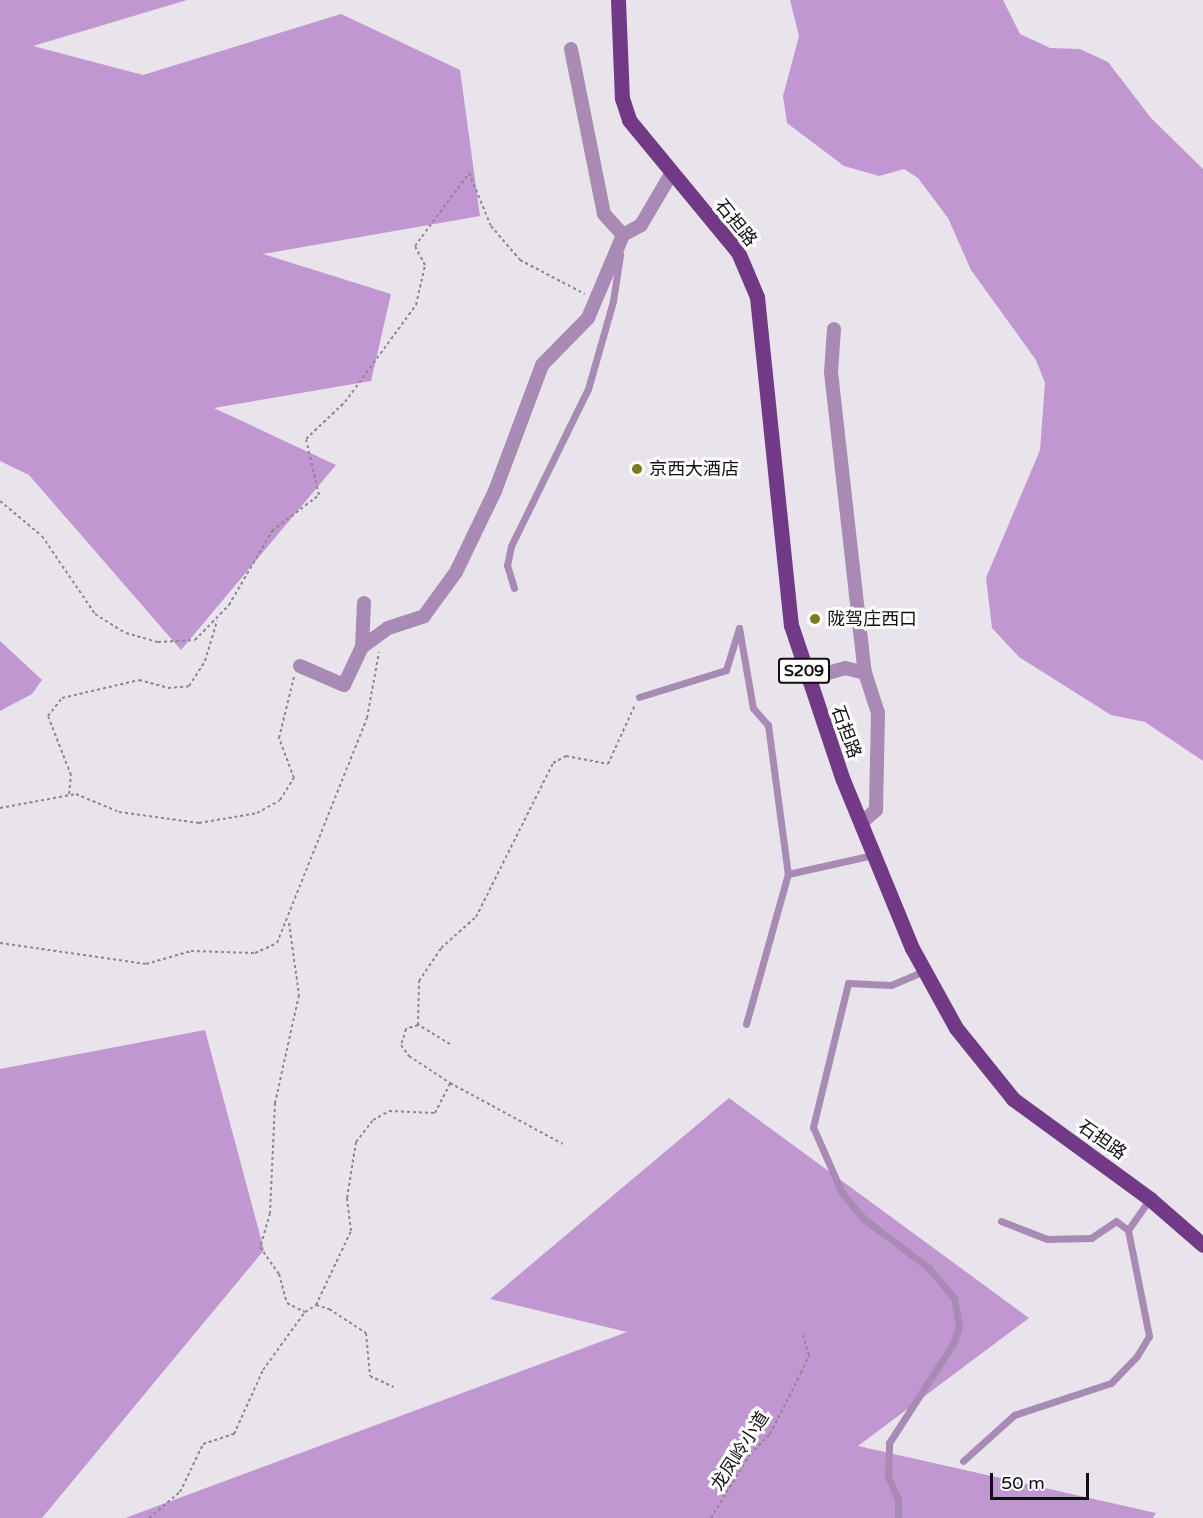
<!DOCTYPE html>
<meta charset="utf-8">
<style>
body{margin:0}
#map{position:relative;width:1203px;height:1518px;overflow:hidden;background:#e9e3eb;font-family:"Varela Round","Noto Sans SC",sans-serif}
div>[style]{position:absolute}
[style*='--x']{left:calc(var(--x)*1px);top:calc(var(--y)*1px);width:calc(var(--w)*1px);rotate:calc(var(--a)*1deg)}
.forest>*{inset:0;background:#c197d2}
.path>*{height:2px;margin-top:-1px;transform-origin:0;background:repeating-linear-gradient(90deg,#8c888e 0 3px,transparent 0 6px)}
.lane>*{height:7px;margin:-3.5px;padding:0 3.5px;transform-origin:3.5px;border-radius:3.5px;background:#a88ab4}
.street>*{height:14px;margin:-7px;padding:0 7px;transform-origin:7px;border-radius:7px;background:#a88ab4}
.primary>*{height:15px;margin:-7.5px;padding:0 7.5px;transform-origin:7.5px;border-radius:7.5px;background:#723a86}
.dots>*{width:16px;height:16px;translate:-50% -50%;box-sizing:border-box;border:3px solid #fff;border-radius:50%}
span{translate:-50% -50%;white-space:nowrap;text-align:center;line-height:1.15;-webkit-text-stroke:6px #fff;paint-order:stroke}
.shield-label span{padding:2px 4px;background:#fff;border:2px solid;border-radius:4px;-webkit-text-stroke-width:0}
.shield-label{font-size:16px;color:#100e11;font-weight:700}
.street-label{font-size:18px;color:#100e11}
.poi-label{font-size:18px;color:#100e11}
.left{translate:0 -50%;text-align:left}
.scale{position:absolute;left:990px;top:1473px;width:99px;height:27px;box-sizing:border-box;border:3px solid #100e11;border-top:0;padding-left:8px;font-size:18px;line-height:21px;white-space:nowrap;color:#100e11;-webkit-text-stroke:4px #fff;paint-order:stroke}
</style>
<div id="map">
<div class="forest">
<div style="clip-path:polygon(0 0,187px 0,33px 46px,143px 75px,341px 14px,460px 70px,480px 216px,263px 254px,391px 294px,371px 381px,214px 408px,336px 465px,181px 650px,29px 475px,0 461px)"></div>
<div style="clip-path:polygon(790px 0,1003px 0,1020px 34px,1050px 48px,1080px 49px,1108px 62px,1151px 118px,1203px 169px,1203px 761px,1145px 722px,1111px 715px,1019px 657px,992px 628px,986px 578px,1040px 450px,1045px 383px,1036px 360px,971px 270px,948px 218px,918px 178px,904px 169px,879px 176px,844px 166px,787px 123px,783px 96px,799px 36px)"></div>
<div style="clip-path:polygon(0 641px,42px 680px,32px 694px,0 711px)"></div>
<div style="clip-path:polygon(205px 1030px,264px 1250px,42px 1518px,0 1518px,0 1069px)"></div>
<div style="clip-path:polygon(729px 1098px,1029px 1318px,858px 1446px,1156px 1513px,1153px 1518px,125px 1518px,627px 1332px,490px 1299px)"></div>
</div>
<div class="path">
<div style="--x:0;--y:501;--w:55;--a:39.8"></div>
<div style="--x:42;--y:536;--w:94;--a:55.8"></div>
<div style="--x:95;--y:614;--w:36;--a:32"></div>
<div style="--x:126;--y:633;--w:33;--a:16"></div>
<div style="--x:158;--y:642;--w:37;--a:-3"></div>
<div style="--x:195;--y:640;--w:49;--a:-45.8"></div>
<div style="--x:229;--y:605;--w:86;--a:-59.8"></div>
<div style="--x:272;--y:531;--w:59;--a:-37.5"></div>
<div style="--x:319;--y:495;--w:57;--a:-103.1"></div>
<div style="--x:306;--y:439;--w:54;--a:-43.5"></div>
<div style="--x:345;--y:402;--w:120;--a:-53.8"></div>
<div style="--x:416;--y:305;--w:41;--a:-77.3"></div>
<div style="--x:425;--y:265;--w:21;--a:-118"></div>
<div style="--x:415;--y:246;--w:91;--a:-53.5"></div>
<div style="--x:469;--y:173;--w:57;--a:67.5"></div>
<div style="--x:491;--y:226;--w:45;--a:49.5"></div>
<div style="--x:520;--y:260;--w:73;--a:27.6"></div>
<div style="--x:69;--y:794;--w:19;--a:-84"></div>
<div style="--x:71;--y:775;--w:63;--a:-111.3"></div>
<div style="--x:48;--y:716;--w:23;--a:-52"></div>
<div style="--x:62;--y:698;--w:79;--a:-13.2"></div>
<div style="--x:139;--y:680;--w:30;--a:15"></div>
<div style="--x:168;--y:688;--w:21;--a:-5"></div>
<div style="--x:189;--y:686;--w:30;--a:-57"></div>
<div style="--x:205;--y:661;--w:42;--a:-73.3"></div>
<div style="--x:0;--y:808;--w:77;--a:-10.4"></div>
<div style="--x:76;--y:794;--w:47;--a:22.7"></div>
<div style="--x:119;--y:812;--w:81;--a:7.8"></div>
<div style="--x:199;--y:823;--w:59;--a:-9.8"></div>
<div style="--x:257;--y:813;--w:26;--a:-29"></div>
<div style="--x:280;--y:800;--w:26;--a:-58"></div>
<div style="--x:294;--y:778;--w:43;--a:-110.6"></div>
<div style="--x:279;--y:738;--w:63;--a:-76.2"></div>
<div style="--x:289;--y:923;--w:73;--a:82.1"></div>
<div style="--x:299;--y:995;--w:111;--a:102.5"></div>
<div style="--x:275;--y:1103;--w:110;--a:92.6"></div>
<div style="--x:270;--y:1213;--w:35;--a:106"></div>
<div style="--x:260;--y:1247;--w:33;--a:55"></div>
<div style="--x:279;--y:1274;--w:30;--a:75"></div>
<div style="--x:287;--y:1303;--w:20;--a:27"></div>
<div style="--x:305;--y:1312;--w:13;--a:-32"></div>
<div style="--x:316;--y:1305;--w:14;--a:17"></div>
<div style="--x:329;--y:1309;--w:44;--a:33"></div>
<div style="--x:366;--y:1333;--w:43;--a:84.7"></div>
<div style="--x:370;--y:1376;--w:26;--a:25"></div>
<div style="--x:0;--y:943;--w:148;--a:8.2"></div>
<div style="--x:146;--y:964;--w:47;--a:-16.1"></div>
<div style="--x:191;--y:951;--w:64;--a:1.8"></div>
<div style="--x:255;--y:953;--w:24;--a:-24"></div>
<div style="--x:277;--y:943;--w:242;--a:-68.2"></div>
<div style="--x:367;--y:718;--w:67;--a:-79.7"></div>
<div style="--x:418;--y:1025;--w:13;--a:162"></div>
<div style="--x:406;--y:1029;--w:17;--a:107"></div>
<div style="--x:401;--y:1045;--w:14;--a:54"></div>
<div style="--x:409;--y:1056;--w:49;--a:33.4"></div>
<div style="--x:450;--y:1044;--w:37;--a:-149"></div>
<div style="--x:418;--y:1025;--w:44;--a:-88.7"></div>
<div style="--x:419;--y:981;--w:40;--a:-56"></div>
<div style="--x:441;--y:948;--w:47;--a:-41.5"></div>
<div style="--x:476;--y:917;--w:172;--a:-63.4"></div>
<div style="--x:553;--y:763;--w:15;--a:-28"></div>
<div style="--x:566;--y:756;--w:43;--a:10.8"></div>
<div style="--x:608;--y:764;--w:65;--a:-65.4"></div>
<div style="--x:316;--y:1305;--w:82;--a:-64.7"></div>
<div style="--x:351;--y:1231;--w:33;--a:-97"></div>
<div style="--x:347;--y:1198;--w:57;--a:-80.9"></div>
<div style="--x:356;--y:1142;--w:28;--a:-52"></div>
<div style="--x:373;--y:1120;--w:18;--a:-29"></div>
<div style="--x:389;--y:1111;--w:46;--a:2.5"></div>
<div style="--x:435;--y:1113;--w:34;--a:-63"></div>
<div style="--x:450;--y:1083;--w:128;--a:28.4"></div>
<div style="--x:149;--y:1518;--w:40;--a:-40"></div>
<div style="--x:180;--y:1492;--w:53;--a:-64.4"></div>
<div style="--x:203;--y:1444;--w:33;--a:-18"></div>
<div style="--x:234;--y:1434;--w:70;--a:-65.6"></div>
<div style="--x:263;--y:1370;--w:72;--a:-54.1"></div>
<div style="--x:711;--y:1518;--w:75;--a:-58.6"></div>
<div style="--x:750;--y:1454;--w:28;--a:-45"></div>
<div style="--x:770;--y:1434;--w:68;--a:-63.1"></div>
<div style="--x:801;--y:1373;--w:20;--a:-66"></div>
<div style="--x:809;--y:1355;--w:24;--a:-107"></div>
</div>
<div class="lane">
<div style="--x:514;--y:588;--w:24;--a:-107"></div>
<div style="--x:507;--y:565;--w:19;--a:-78"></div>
<div style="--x:511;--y:546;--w:175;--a:-63.9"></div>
<div style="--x:588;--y:389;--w:91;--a:-74.1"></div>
<div style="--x:613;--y:301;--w:47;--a:-81.3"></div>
<div style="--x:639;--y:697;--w:91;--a:-17.2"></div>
<div style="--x:726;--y:670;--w:44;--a:-72.8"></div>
<div style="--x:739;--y:628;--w:81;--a:80.1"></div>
<div style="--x:753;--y:708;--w:23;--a:49"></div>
<div style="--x:768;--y:725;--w:150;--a:82.4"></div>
<div style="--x:788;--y:874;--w:87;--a:-12.6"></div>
<div style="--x:746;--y:1024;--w:156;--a:-74.4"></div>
<div style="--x:1001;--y:1221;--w:49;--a:21.4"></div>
<div style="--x:1047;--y:1239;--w:44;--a:-1.3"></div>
<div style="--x:1091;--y:1238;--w:30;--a:-34"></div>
<div style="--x:1116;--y:1221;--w:15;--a:37"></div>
<div style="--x:1128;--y:1230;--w:38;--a:-55"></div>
<div style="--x:963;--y:1461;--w:69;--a:-42"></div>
<div style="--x:1014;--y:1415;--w:102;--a:-18.3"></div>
<div style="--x:1111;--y:1383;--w:37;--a:-46"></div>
<div style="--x:1137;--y:1356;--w:23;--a:-59"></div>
<div style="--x:1149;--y:1336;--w:108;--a:-101.2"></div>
<div style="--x:898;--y:1518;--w:19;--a:-90"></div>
<div style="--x:898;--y:1499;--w:24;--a:-114"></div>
<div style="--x:888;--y:1477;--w:34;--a:-88"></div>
<div style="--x:889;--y:1443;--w:120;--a:-57.2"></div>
<div style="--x:954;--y:1342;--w:17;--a:-73"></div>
<div style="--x:959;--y:1326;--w:28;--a:-100"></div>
<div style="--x:954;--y:1298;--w:39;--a:-130"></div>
<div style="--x:929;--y:1268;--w:83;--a:-142.9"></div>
<div style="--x:863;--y:1218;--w:33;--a:-130"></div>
<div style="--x:842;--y:1193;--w:72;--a:-113.7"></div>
<div style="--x:813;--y:1127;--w:148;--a:-76.3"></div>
<div style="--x:848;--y:983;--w:43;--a:2.7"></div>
<div style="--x:891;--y:985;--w:36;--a:-23"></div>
</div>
<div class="street">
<div style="--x:571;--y:49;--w:168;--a:78.7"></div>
<div style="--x:604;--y:214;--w:28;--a:48"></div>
<div style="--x:834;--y:329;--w:43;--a:94"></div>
<div style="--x:831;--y:372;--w:303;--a:83.6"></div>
<div style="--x:865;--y:673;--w:42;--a:72"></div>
<div style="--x:878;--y:713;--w:97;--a:91.2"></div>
<div style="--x:876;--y:810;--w:20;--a:139"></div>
<div style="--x:364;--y:603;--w:44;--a:92.6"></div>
<div style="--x:362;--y:647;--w:32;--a:-36"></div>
<div style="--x:388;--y:628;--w:38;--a:-18"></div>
<div style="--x:424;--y:616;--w:54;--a:-54"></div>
<div style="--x:456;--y:572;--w:90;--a:-64.3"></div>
<div style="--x:495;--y:491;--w:134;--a:-69.5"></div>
<div style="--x:542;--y:365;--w:66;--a:-45.6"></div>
<div style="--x:588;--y:318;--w:90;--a:-67.1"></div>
<div style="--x:623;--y:235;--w:21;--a:-29"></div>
<div style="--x:641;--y:225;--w:57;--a:-59.4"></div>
<div style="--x:300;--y:666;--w:48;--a:23.4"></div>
<div style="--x:344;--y:685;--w:42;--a:-64.7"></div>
<div style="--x:807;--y:679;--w:40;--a:-16"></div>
<div style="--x:845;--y:668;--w:21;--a:14"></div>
</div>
<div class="primary">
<div style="--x:618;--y:0;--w:98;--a:87.7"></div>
<div style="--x:622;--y:98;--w:23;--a:72"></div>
<div style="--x:629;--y:120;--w:171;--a:50.5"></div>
<div style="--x:738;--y:252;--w:49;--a:67.1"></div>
<div style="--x:757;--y:297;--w:330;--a:84.1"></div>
<div style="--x:791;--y:625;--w:163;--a:71.5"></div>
<div style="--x:843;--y:780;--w:182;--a:67.7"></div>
<div style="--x:912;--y:948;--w:91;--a:61.2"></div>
<div style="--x:956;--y:1028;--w:91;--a:51.2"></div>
<div style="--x:1013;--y:1099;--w:170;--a:36.1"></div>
<div style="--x:1150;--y:1199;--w:70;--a:41"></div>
</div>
<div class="dots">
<div style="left:637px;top:469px;background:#7e791f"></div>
<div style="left:815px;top:619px;background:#7e791f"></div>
</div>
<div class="shield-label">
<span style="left:804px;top:671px">S209</span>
</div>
<div class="street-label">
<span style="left:736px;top:223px;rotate:51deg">石担路</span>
<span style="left:846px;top:732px;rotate:70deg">石担路</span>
<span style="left:1102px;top:1140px;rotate:35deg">石担路</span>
<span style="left:740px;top:1451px;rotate:-57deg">龙凤岭小道</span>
</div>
<div class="poi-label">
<span class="left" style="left:649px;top:469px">京西大酒店</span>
<span class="left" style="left:827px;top:619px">陇驾庄西口</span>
</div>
<div class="scale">50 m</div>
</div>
